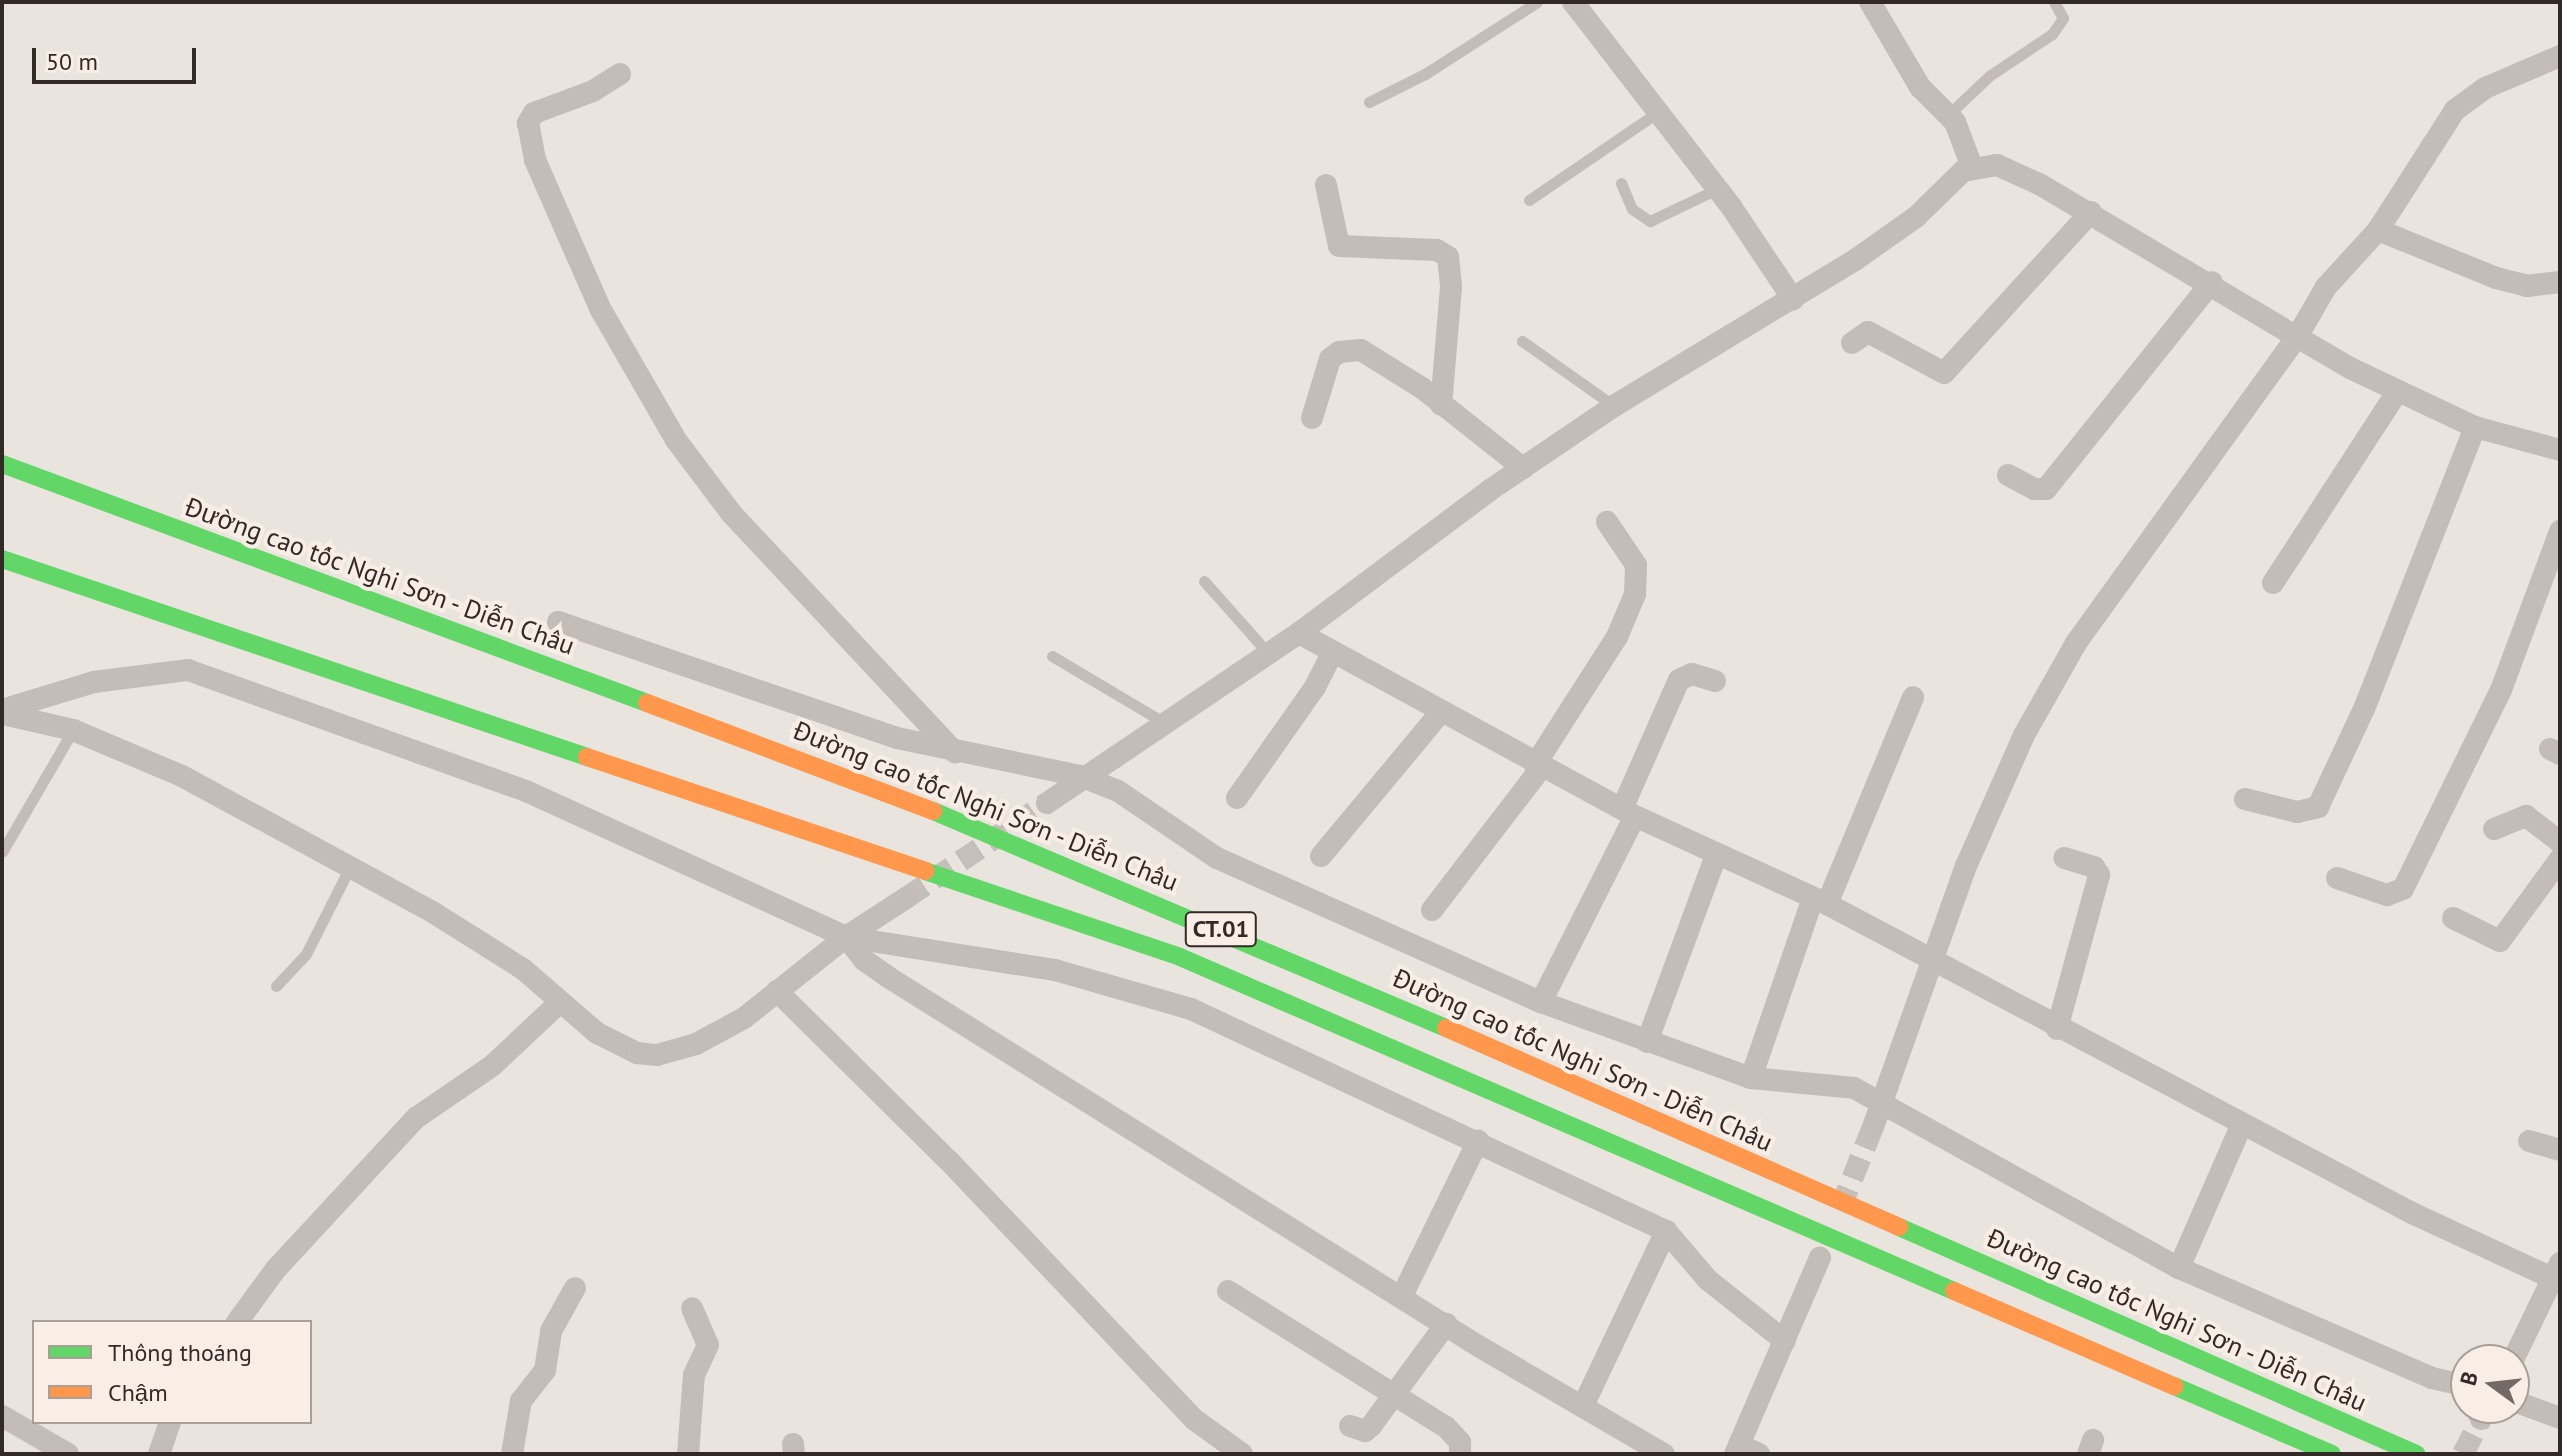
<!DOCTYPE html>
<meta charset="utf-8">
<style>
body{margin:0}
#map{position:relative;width:2562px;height:1456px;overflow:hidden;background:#eae4de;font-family:"PT Sans",sans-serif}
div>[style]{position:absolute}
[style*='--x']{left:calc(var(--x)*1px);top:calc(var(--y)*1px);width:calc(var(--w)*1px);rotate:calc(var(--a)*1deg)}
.street-tunnel>*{height:22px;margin-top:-11px;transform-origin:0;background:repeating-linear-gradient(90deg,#c5bfb9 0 22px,transparent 0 33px)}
.lane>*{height:11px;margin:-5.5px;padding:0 5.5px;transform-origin:5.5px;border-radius:5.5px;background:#c3bcb7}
.street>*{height:22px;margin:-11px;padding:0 11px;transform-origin:11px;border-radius:11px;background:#c3bcb7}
.fast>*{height:18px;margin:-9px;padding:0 9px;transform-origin:9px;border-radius:9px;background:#63d668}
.slow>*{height:18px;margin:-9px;padding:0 9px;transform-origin:9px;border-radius:9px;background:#ff974d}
span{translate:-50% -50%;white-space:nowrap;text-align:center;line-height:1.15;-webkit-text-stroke:8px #f8eee5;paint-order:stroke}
.shield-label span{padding:2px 6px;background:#f8eee5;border:2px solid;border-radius:6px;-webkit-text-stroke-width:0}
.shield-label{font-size:24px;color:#332927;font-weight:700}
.street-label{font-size:26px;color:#332927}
.frame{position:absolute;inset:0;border:4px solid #332927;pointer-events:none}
.legend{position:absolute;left:32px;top:1320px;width:280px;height:104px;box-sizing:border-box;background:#f8eee5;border:2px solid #a99f99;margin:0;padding:10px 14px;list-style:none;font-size:24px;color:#332927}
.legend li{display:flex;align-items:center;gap:16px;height:40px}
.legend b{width:40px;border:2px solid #a99f99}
.north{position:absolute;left:2450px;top:1344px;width:80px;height:80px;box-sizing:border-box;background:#f8eee5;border:2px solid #a99f99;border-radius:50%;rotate:285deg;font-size:22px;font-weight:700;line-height:32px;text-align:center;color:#332927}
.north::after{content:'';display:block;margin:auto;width:28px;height:36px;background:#736a67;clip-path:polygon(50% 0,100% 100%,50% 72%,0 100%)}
.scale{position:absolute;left:32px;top:48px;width:164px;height:36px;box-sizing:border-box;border:4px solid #332927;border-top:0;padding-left:10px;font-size:24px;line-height:28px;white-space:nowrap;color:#332927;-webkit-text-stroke:6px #f8eee5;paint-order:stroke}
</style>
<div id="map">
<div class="street-tunnel">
<div style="--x:906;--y:898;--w:170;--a:-34"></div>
<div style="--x:1840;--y:1209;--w:88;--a:-68.1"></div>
<div style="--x:2463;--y:1454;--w:39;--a:-63"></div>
</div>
<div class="lane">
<div style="--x:1369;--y:102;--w:63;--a:-26.6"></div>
<div style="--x:1425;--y:74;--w:133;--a:-32.7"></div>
<div style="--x:1949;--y:114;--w:55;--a:-43.5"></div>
<div style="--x:1989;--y:76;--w:76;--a:-33.7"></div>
<div style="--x:2052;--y:34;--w:19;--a:-55"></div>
<div style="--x:2063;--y:18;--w:18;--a:-119"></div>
<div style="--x:1621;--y:183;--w:28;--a:67"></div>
<div style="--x:1632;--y:209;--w:22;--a:34"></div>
<div style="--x:1650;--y:221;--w:74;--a:-25.5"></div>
<div style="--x:1529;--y:200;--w:156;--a:-34.3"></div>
<div style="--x:1522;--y:341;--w:113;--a:35.2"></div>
<div style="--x:1204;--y:581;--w:96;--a:48.4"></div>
<div style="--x:1052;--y:656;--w:131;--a:30.7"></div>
<div style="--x:2;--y:852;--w:141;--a:-59.8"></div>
<div style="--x:276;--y:986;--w:44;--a:-46.8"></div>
<div style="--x:306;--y:954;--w:95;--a:-63.2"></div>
</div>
<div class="street">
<div style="--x:1573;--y:2;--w:260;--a:52.3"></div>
<div style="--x:1732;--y:208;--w:110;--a:56.2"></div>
<div style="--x:1870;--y:2;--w:99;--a:59.5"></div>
<div style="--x:1920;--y:87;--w:49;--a:45"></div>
<div style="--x:1955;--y:122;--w:48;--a:69.3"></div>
<div style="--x:620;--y:74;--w:32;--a:148"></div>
<div style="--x:593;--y:91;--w:63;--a:159.6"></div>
<div style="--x:534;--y:113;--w:12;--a:121"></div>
<div style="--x:528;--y:123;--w:38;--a:79"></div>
<div style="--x:535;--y:160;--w:164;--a:66.3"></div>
<div style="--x:601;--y:310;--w:150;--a:60"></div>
<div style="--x:676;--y:440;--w:91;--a:53"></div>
<div style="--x:731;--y:513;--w:328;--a:46.9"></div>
<div style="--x:1326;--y:185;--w:62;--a:78"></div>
<div style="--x:1339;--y:246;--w:98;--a:2.3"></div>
<div style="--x:1437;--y:250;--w:13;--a:32"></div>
<div style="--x:1448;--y:257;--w:30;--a:84"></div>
<div style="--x:1451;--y:287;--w:118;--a:94.8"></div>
<div style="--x:2378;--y:230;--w:127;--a:22.1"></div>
<div style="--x:2496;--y:278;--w:32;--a:14"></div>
<div style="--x:2527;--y:286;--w:33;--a:-7"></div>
<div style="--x:1852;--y:343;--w:19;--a:-35"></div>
<div style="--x:1868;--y:332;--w:86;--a:28.3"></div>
<div style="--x:1944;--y:373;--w:218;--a:-47.6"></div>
<div style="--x:1312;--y:418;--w:62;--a:-73"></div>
<div style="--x:1330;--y:359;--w:11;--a:-38"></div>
<div style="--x:1339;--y:352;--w:22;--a:-5"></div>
<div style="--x:1361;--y:350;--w:72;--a:31.9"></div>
<div style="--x:1422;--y:388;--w:129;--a:38.4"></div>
<div style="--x:2008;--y:475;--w:30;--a:28"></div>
<div style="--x:2034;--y:489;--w:12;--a:0"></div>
<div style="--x:2046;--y:489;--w:265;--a:-51.3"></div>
<div style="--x:2273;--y:583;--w:228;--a:-57"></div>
<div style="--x:558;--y:622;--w:358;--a:18.9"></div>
<div style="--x:897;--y:738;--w:187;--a:11.7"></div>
<div style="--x:1080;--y:776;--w:41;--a:21.5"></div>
<div style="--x:1118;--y:791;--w:120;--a:34.1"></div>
<div style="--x:1217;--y:858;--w:355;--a:24"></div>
<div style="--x:1541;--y:1002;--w:223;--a:19.9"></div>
<div style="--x:1751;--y:1078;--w:103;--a:5.5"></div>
<div style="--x:1854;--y:1088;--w:372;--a:29"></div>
<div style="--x:2179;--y:1268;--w:276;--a:23.5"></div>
<div style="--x:2432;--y:1378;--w:35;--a:13"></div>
<div style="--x:1299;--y:633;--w:383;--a:28.6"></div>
<div style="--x:1635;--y:816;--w:211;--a:24.6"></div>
<div style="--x:1827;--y:904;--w:662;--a:27.84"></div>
<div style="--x:2412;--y:1213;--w:154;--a:24.9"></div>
<div style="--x:2;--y:710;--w:96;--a:-16.9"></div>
<div style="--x:94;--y:682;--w:95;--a:-7.3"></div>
<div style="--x:188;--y:670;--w:359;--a:19.7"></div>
<div style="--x:526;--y:791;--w:352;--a:24.5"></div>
<div style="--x:846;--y:937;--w:212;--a:9"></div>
<div style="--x:1055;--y:970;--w:141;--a:16"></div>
<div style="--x:1191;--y:1009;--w:524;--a:25.05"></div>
<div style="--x:1666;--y:1231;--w:65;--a:49.4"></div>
<div style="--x:1708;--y:1280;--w:98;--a:38.4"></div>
<div style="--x:3;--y:714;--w:72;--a:12.9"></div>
<div style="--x:73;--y:730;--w:118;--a:22.9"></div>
<div style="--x:182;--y:776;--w:287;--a:28.5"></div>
<div style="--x:434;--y:913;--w:105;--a:32.2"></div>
<div style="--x:523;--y:969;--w:98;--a:40.9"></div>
<div style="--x:597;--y:1033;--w:45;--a:26.6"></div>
<div style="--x:637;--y:1053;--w:20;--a:6"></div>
<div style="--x:657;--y:1055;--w:41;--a:-15.8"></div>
<div style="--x:696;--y:1044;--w:55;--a:-28.4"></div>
<div style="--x:744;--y:1018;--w:130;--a:-38.5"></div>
<div style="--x:846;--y:937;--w:72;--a:-33"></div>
<div style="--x:2550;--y:749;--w:11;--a:27"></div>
<div style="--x:1535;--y:765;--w:152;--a:-57.4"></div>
<div style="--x:1617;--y:637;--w:47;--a:-67.3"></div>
<div style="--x:1635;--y:594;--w:29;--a:-88"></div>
<div style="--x:1636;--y:565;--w:52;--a:-124"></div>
<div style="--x:1237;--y:798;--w:136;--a:-54.9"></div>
<div style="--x:1315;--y:687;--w:39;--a:-63"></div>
<div style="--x:2245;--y:799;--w:54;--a:14"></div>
<div style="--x:2297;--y:812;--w:22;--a:-13"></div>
<div style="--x:2318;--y:807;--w:108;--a:-64.9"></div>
<div style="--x:2364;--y:709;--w:303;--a:-68.5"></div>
<div style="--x:1047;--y:803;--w:304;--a:-34"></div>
<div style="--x:1299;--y:633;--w:239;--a:-36.8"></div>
<div style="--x:1490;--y:490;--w:150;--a:-34.1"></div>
<div style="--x:1614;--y:406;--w:282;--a:-31.2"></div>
<div style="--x:1855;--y:260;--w:75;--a:-35.2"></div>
<div style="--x:1916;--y:217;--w:66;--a:-44.4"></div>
<div style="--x:1963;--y:171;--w:35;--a:-10"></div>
<div style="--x:1997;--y:165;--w:48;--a:24.4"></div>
<div style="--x:2041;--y:185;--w:298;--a:30.7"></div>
<div style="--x:2297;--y:337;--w:58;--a:-59.9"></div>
<div style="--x:2326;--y:287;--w:77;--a:-47.6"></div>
<div style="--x:2378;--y:230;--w:143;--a:-57.3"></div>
<div style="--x:2455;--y:110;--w:37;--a:-36"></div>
<div style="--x:2485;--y:88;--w:82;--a:-23.1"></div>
<div style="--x:1622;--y:809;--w:141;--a:-66.2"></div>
<div style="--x:1679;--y:680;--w:14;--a:-25"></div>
<div style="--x:1692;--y:674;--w:24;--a:17"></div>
<div style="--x:2494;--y:829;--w:35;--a:-22"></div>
<div style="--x:2526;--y:816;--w:43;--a:37.4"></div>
<div style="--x:1321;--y:856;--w:187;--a:-50.2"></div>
<div style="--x:2337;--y:878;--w:53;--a:18.8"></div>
<div style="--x:2387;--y:895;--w:17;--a:-21"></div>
<div style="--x:2403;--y:889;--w:222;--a:-63.8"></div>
<div style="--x:2501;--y:690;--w:170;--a:-69.6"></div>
<div style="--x:1827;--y:904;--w:224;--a:-67.4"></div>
<div style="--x:1432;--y:910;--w:179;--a:-52.5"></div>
<div style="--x:2453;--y:918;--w:52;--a:26.1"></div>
<div style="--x:2500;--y:941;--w:102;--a:-53.8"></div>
<div style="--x:846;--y:937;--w:29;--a:52"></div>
<div style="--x:864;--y:960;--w:29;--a:35"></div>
<div style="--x:888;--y:977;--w:698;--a:32.01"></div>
<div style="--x:1480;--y:1347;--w:213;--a:30.2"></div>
<div style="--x:777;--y:991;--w:242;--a:44.7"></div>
<div style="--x:949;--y:1161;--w:357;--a:46.5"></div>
<div style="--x:1195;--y:1420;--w:58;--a:35.9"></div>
<div style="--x:1541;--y:1002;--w:208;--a:-63.2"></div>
<div style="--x:2057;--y:1029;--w:160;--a:-74.7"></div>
<div style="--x:2099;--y:875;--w:9;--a:-122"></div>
<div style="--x:2094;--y:867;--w:31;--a:-163"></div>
<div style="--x:1647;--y:1042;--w:199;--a:-69.7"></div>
<div style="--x:1751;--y:1078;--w:190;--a:-71"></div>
<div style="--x:1873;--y:1127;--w:277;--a:-70.4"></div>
<div style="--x:1966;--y:866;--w:143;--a:-66.1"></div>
<div style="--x:2024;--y:735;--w:106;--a:-60.5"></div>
<div style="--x:2076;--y:643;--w:377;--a:-54.2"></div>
<div style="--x:2297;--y:337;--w:61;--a:30.3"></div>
<div style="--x:2350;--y:368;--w:138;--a:25.3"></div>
<div style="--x:2475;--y:427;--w:88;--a:15.1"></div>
<div style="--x:2529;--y:1141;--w:32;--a:16"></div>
<div style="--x:2179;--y:1268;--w:157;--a:-66.4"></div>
<div style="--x:1228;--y:1291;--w:257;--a:32"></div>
<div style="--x:1446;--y:1427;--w:21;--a:47"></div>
<div style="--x:1460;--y:1442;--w:12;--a:90"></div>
<div style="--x:1402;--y:1296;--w:173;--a:-63.9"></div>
<div style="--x:237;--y:1322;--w:66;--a:-53.7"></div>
<div style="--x:276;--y:1269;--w:206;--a:-47.2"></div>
<div style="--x:416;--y:1118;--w:93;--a:-34.5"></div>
<div style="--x:493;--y:1065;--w:92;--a:-43.2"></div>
<div style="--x:2513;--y:1360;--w:108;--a:-64.1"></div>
<div style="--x:2514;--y:1401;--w:49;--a:20.3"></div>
<div style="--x:1583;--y:1406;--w:194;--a:-64.6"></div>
<div style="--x:2;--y:1416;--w:76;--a:29.9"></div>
<div style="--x:2481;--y:1419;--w:13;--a:-58"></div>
<div style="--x:1350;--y:1426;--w:16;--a:18"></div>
<div style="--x:1365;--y:1431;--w:8;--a:-40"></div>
<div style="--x:1371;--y:1426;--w:127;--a:-53.7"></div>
<div style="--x:793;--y:1444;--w:10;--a:84"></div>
<div style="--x:1739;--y:1445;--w:22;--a:24"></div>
<div style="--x:159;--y:1454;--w:34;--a:-71"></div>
<div style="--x:512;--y:1454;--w:54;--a:-80.4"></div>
<div style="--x:521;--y:1401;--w:39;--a:-52"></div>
<div style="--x:545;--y:1370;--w:39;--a:-81"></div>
<div style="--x:551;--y:1331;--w:49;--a:-60.8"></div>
<div style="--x:688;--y:1454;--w:79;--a:-85.7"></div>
<div style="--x:694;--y:1375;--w:33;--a:-65"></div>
<div style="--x:708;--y:1345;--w:40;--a:-113.4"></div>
<div style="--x:1735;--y:1454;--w:214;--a:-66.6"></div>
<div style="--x:2088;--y:1454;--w:15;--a:-70"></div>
</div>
<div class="fast">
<div style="--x:2;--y:464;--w:688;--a:20.33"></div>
<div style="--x:2;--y:559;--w:618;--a:18.7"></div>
<div style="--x:933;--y:811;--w:557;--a:22.93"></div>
<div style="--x:925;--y:871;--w:269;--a:18.6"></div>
<div style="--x:1180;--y:957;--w:843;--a:23.34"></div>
<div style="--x:1899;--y:1227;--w:565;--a:23.7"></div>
<div style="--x:2174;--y:1386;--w:172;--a:23.3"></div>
</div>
<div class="slow">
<div style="--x:647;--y:703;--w:306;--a:20.7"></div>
<div style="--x:587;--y:757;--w:357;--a:18.6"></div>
<div style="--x:1446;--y:1028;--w:495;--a:23.7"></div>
<div style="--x:1954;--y:1291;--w:240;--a:23.4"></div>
</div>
<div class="shield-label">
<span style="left:1221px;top:929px">CT.01</span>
</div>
<div class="street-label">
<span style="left:380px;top:576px;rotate:20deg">Đường cao tốc Nghi Sơn - Diễn Châu</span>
<span style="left:986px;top:806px;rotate:22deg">Đường cao tốc Nghi Sơn - Diễn Châu</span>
<span style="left:1583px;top:1060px;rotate:24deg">Đường cao tốc Nghi Sơn - Diễn Châu</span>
<span style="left:2177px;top:1320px;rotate:24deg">Đường cao tốc Nghi Sơn - Diễn Châu</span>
</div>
<div class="frame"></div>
<ul class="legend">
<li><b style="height:10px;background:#63d668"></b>Thông thoáng</li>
<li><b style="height:10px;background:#ff974d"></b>Chậm</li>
</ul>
<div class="north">B</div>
<div class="scale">50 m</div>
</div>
